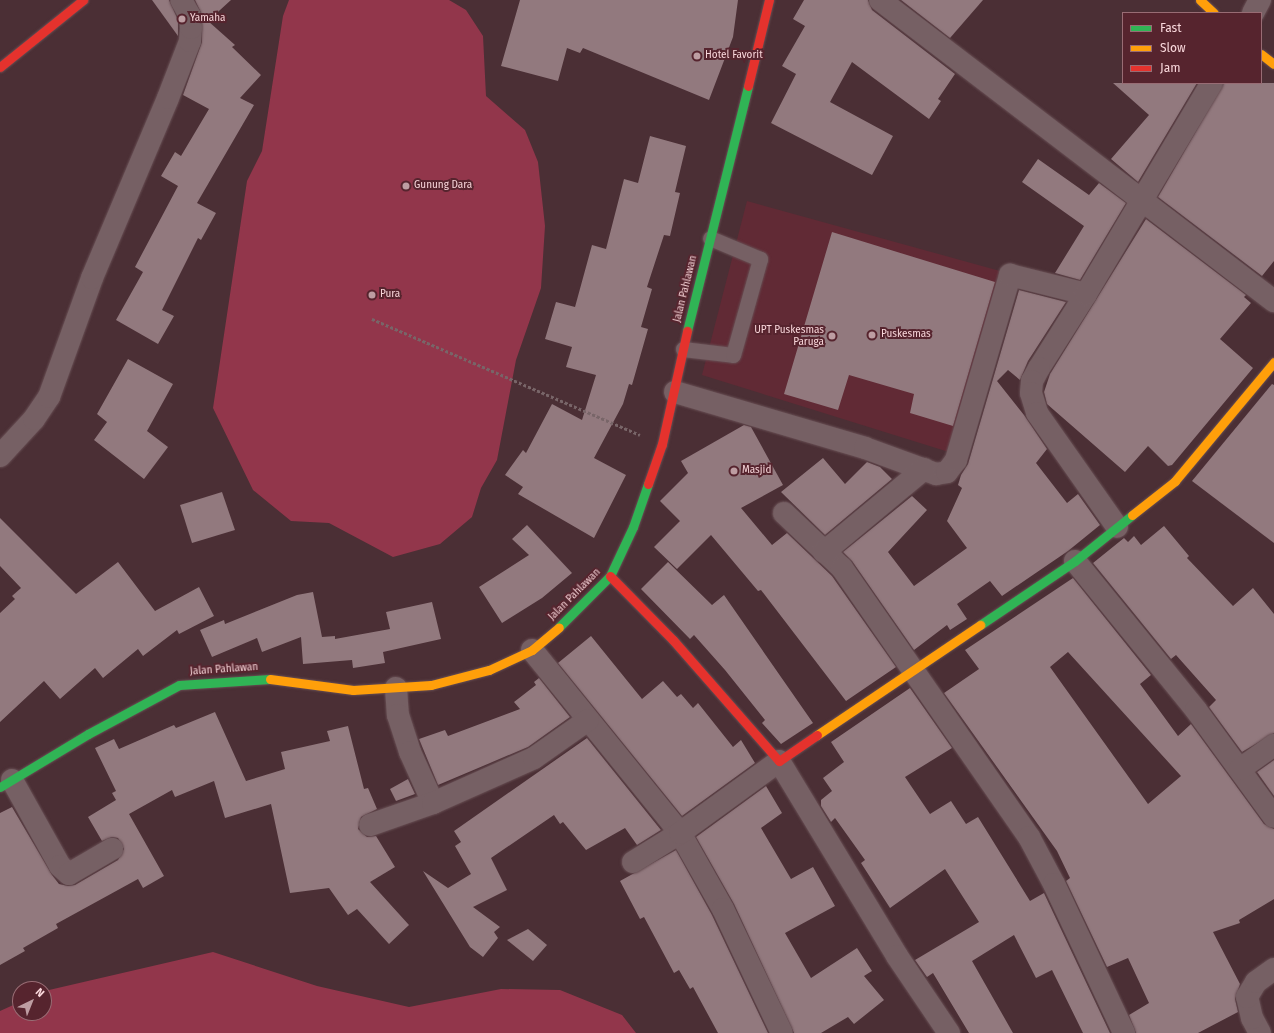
<!DOCTYPE html>
<style>
body{margin:0}
#map{position:relative;width:1274px;height:1033px;overflow:hidden;background:#4b2f35;font-family:"Fira Sans",sans-serif}
div>[style]{position:absolute}
[style*='--x']{left:calc(var(--x)*1px);top:calc(var(--y)*1px);width:calc(var(--w)*1px);rotate:calc(var(--a)*1deg)}
.built>*{inset:0;background:#612a35}
.green>*{inset:0;background:#92364b}
.building>*{inset:0;background:#92797e}
.path>*{height:2.5px;margin-top:-1.25px;transform-origin:0;background:repeating-linear-gradient(90deg,#786568 0 3px,transparent 0 5px)}
.roads{filter:drop-shadow(0 0 1px #674e53) drop-shadow(0 0 1px #674e53)}
.lane>*{height:15px;margin:-7.5px;padding:0 7.5px;transform-origin:7.5px;border-radius:7.5px;background:#766064}
.street>*{height:22px;margin:-11px;padding:0 11px;transform-origin:11px;border-radius:11px;background:#766064}
.fast>*{height:9px;margin:-4.5px;padding:0 4.5px;transform-origin:4.5px;border-radius:4.5px;background:#30b455}
.slow>*{height:9px;margin:-4.5px;padding:0 4.5px;transform-origin:4.5px;border-radius:4.5px;background:#ff9f0a}
.jam>*{height:9px;margin:-4.5px;padding:0 4.5px;transform-origin:4.5px;border-radius:4.5px;background:#e5322d}
.dots>*{width:11px;height:11px;translate:-50% -50%;box-sizing:border-box;border:2px solid #56242e;border-radius:50%}
span{translate:-50% -50%;white-space:nowrap;text-align:center;line-height:1.15;-webkit-text-stroke:4px #56242e;paint-order:stroke}
.poi-label{font-size:10px;color:#fad8dc}
.left{translate:0 -50%;text-align:left}
.right{translate:-100% -50%;text-align:right}
.street-label{font-size:10px;color:#fad8dc}
.legend{position:absolute;left:1122px;top:12px;width:140px;height:72px;box-sizing:border-box;background:#56242e;border:1px solid #986c74;margin:0;padding:5px 7px;list-style:none;font-size:12px;color:#fad8dc}
.legend li{display:flex;align-items:center;gap:8px;height:20px}
.legend b{width:20px;border:1px solid #986c74}
.north{position:absolute;left:12px;top:981px;width:40px;height:40px;box-sizing:border-box;background:#56242e;border:1px solid #986c74;border-radius:50%;rotate:43deg;font-size:11px;font-weight:700;line-height:16px;text-align:center;color:#fad8dc}
.north::after{content:'';display:block;margin:auto;width:14px;height:18px;background:#bd9da2;clip-path:polygon(50% 0,100% 100%,50% 72%,0 100%)}
</style>
<div id="map">
<div class="built">
<div style="clip-path:polygon(747px 201px,1000px 271px,952px 453px,702px 375px)"></div>
</div>
<div class="green">
<div style="clip-path:polygon(289px 0,449px 0,466px 10px,483px 36px,486px 96px,525px 130px,538px 162px,545px 226px,541px 288px,516px 360px,497px 460px,481px 488px,472px 517px,440px 544px,393px 557px,329px 523px,291px 521px,253px 490px,213px 408px,247px 181px,262px 151px,283px 16px)"></div>
<div style="clip-path:polygon(213px 952px,317px 986px,409px 1007px,501px 989px,560px 990px,622px 1015px,636px 1033px,0 1033px,0 1011px,20px 1002px,20px 1013px,44px 1013px,44px 992px,49px 990px)"></div>
</div>
<div class="building">
<div style="clip-path:polygon(152px 0,169px 0,178px 20px,178px 36px)"></div>
<div style="clip-path:polygon(195px 0,231px 0,208px 21px,235px 45px,232px 47px,261px 75px,240px 98px,254px 105px,197px 203px,216px 213px,201px 240px,198px 238px,162px 310px,174px 316px,158px 344px,116px 320px,143px 272px,135px 267px,178px 186px,161px 176px,175px 152px,181px 156px,209px 109px,183px 95px,202px 42px,202px 15px)"></div>
<div style="clip-path:polygon(520px 0,738px 0,733px 37px,709px 100px,583px 48px,580px 53px,567px 48px,558px 81px,501px 66px)"></div>
<div style="clip-path:polygon(804px 0,868px 0,872px 10px,955px 74px,938px 99px,941px 101px,929px 119px,852px 62px,830px 102px,893px 136px,872px 175px,771px 123px,796px 74px,782px 66px,805px 26px,793px 19px)"></div>
<div style="clip-path:polygon(901px 0,983px 0,950px 38px)"></div>
<div style="clip-path:polygon(1113px 83px,1197px 83px,1138px 182px,1111px 159px,1149px 115px)"></div>
<div style="clip-path:polygon(1224px 83px,1274px 83px,1274px 261px,1262px 276px,1158px 197px)"></div>
<div style="clip-path:polygon(650px 136px,686px 146px,675px 192px,680px 193px,670px 236px,664px 235px,647px 287px,652px 289px,641px 327px,648px 329px,632px 385px,629px 384px,623px 404px,594px 458px,626px 475px,594px 538px,518px 494px,523px 487px,505px 475px,523px 450px,526px 453px,552px 404px,582px 420px,596px 375px,566px 367px,572px 347px,545px 339px,556px 302px,575px 307px,592px 245px,606px 249px,624px 179px,638px 183px)"></div>
<div style="clip-path:polygon(1038px 159px,1089px 195px,1099px 183px,1126px 203px,1080px 280px,1055px 273px,1084px 226px,1022px 182px)"></div>
<div style="clip-path:polygon(1146px 219px,1246px 295px,1244px 297px,1251px 303px,1220px 339px,1253px 368px,1172px 465px,1168px 466px,1148px 446px,1125px 472px,1047px 404px,1044px 392px,1050px 374px)"></div>
<div style="clip-path:polygon(832px 232px,995px 282px,953px 426px,910px 413px,914px 394px,849px 375px,838px 410px,784px 394px)"></div>
<div style="clip-path:polygon(1019px 290px,1066px 302px,1028px 361px,1020px 380px,1008px 370px,997px 381px,1024px 415px,1047px 449px,1036px 463px,1067px 503px,1078px 494px,1100px 525px,1068px 551px,1002px 596px,990px 581px,957px 604px,967px 619px,950px 630px,947px 625px,914px 650px,852px 561px,843px 552px,912px 496px,927px 510px,888px 552px,914px 586px,967px 548px,947px 521px,962px 488px,958px 485px,961px 475px,968px 464px)"></div>
<div style="clip-path:polygon(128px 359px,173px 384px,147px 431px,168px 447px,144px 479px,94px 440px,107px 422px,97px 414px)"></div>
<div style="clip-path:polygon(1272px 384px,1274px 385px,1274px 543px,1192px 481px)"></div>
<div style="clip-path:polygon(744px 425px,751px 427px,783px 485px,741px 508px,772px 545px,787px 533px,832px 576px,896px 667px,846px 701px,761px 590px,758px 591px,711px 535px,677px 569px,654px 547px,680px 521px,660px 501px,688px 473px,681px 461px)"></div>
<div style="clip-path:polygon(823px 458px,845px 484px,867px 462px,880px 467px,892px 479px,825px 535px,781px 492px)"></div>
<div style="clip-path:polygon(222px 492px,235px 530px,192px 543px,180px 505px)"></div>
<div style="clip-path:polygon(0 518px,76px 594px,118px 562px,155px 611px,199px 587px,214px 616px,179px 634px,177px 630px,143px 656px,138px 649px,103px 678px,95px 668px,60px 699px,44px 681px,0 722px,0 613px,15px 599px,12px 596px,21px 588px,0 566px)"></div>
<div style="clip-path:polygon(527px 525px,572px 573px,542px 598px,502px 623px,479px 587px,529px 555px,512px 539px)"></div>
<div style="clip-path:polygon(1164px 526px,1189px 556px,1187px 558px,1233px 606px,1253px 588px,1274px 614px,1274px 733px,1242px 752px,1209px 707px,1216px 700px,1176px 655px,1171px 659px,1093px 563px,1124px 538px,1128px 542px,1134px 536px,1141px 545px)"></div>
<div style="clip-path:polygon(668px 562px,712px 605px,724px 595px,813px 723px,781px 744px,762px 723px,765px 720px,725px 670px,694px 635px,690px 639px,641px 589px)"></div>
<div style="clip-path:polygon(evenodd,1073px 578px,1151px 675px,1140px 684px,1178px 736px,1191px 724px,1264px 824px,1274px 829px,1274px 899px,1239px 920px,1240px 923px,1213px 932px,1240px 984px,1235px 999px,1238px 1012px,1198px 1033px,1136px 1033px,1129px 1015px,1149px 1003px,1128px 958px,1107px 967px,1066px 881px,1070px 878px,1057px 851px,944px 693px,979px 669px,965px 650px,1073px 578px,1068px 652px,1181px 776px,1148px 804px,1050px 667px,1068px 652px)"></div>
<div style="clip-path:polygon(313px 592px,322px 637px,335px 636px,335px 639px,390px 629px,386px 612px,432px 602px,441px 639px,383px 652px,385px 663px,353px 668px,352px 660px,303px 664px,301px 637px,262px 652px,257px 638px,212px 657px,200px 630px,224px 620px,225px 624px,297px 595px)"></div>
<div style="clip-path:polygon(591px 636px,642px 699px,663px 681px,677px 697px,681px 694px,693px 708px,698px 703px,733px 747px,741px 740px,755px 763px,682px 816px,558px 663px)"></div>
<div style="clip-path:polygon(539px 678px,570px 717px,528px 747px,438px 785px,419px 739px,445px 730px,448px 736px,520px 709px,514px 702px,536px 685px,534px 682px)"></div>
<div style="clip-path:polygon(910px 688px,952px 748px,905px 777px,930px 814px,951px 801px,966px 824px,978px 817px,1030px 901px,1044px 893px,1110px 1033px,1083px 1033px,1052px 970px,1036px 978px,1014px 935px,972px 961px,1013px 1033px,969px 1033px,933px 973px,927px 977px,915px 960px,979px 922px,945px 869px,890px 908px,861px 863px,865px 860px,835px 818px,831px 822px,821px 806px,821px 800px,832px 791px,823px 778px,844px 762px,831px 742px)"></div>
<div style="clip-path:polygon(215px 712px,246px 781px,285px 769px,281px 752px,330px 741px,327px 731px,348px 726px,364px 789px,368px 788px,377px 809px,361px 817px,358px 829px,367px 837px,376px 836px,395px 867px,370px 882px,409px 925px,389px 944px,357px 909px,348px 915px,329px 888px,290px 893px,271px 804px,225px 818px,214px 781px,175px 797px,172px 790px,129px 814px,164px 876px,143px 888px,138px 879px,56px 924px,58px 928px,23px 948px,25px 951px,0 965px,0 813px,12px 807px,52px 875px,59px 884px,68px 886px,75px 885px,118px 860px,124px 849px,118px 838px,112px 837px,102px 841px,88px 817px,116px 800px,112px 793px,116px 791px,95px 748px,114px 739px,119px 749px,174px 725px,176px 728px)"></div>
<div style="clip-path:polygon(587px 738px,661px 830px,637px 845px,625px 828px,586px 850px,563px 822px,560px 824px,554px 815px,491px 858px,507px 890px,473px 907px,500px 927px,494px 932px,498px 938px,483px 957px,470px 947px,423px 871px,448px 888px,471px 874px,455px 846px,461px 842px,454px 831px)"></div>
<div style="clip-path:polygon(1274px 760px,1274px 796px,1257px 772px)"></div>
<div style="clip-path:polygon(408px 779px,415px 794px,396px 801px,390px 789px)"></div>
<div style="clip-path:polygon(766px 786px,782px 813px,761px 828px,791px 879px,813px 867px,835px 906px,785px 933px,811px 978px,857px 948px,872px 971px,864px 976px,884px 1000px,854px 1024px,848px 1017px,821px 1033px,794px 1033px,734px 904px,696px 837px)"></div>
<div style="clip-path:polygon(676px 850px,712px 915px,768px 1033px,718px 1033px,693px 987px,690px 989px,679px 970px,674px 973px,644px 917px,640px 919px,620px 881px)"></div>
<div style="clip-path:polygon(528px 929px,547px 945px,533px 961px,507px 940px)"></div>
</div>
<div class="path">
<div style="--x:372;--y:319;--w:292;--a:23.4"></div>
</div>
<div class="roads">
<div class="lane">
<div style="--x:683;--y:349;--w:50;--a:6.8"></div>
<div style="--x:733;--y:355;--w:100;--a:-74.3"></div>
<div style="--x:760;--y:259;--w:54;--a:-157.2"></div>
</div>
<div class="street">
<div style="--x:880;--y:0;--w:496;--a:37.4"></div>
<div style="--x:1253;--y:13;--w:15;--a:-62"></div>
<div style="--x:1086;--y:294;--w:88;--a:122.4"></div>
<div style="--x:1039;--y:368;--w:15;--a:118"></div>
<div style="--x:1032;--y:381;--w:12;--a:95"></div>
<div style="--x:1031;--y:393;--w:21;--a:73"></div>
<div style="--x:1037;--y:413;--w:139;--a:54.9"></div>
<div style="--x:675;--y:392;--w:198;--a:16.4"></div>
<div style="--x:865;--y:448;--w:76;--a:20.1"></div>
<div style="--x:936;--y:474;--w:11;--a:-10"></div>
<div style="--x:947;--y:472;--w:15;--a:-53"></div>
<div style="--x:956;--y:460;--w:193;--a:-73.7"></div>
<div style="--x:1010;--y:275;--w:78;--a:14"></div>
<div style="--x:1086;--y:294;--w:246;--a:-59.2"></div>
<div style="--x:0;--y:456;--w:50;--a:-47.4"></div>
<div style="--x:34;--y:419;--w:27;--a:-56"></div>
<div style="--x:49;--y:397;--w:127;--a:-70.1"></div>
<div style="--x:92;--y:278;--w:195;--a:-67.1"></div>
<div style="--x:168;--y:98;--w:61;--a:-68.9"></div>
<div style="--x:190;--y:41;--w:13;--a:-86"></div>
<div style="--x:191;--y:28;--w:12;--a:-95"></div>
<div style="--x:190;--y:16;--w:18;--a:-119"></div>
<div style="--x:784;--y:513;--w:80;--a:43.5"></div>
<div style="--x:842;--y:568;--w:328;--a:55.2"></div>
<div style="--x:1029;--y:837;--w:53;--a:62"></div>
<div style="--x:1054;--y:884;--w:165;--a:64.8"></div>
<div style="--x:824;--y:552;--w:130;--a:-39.7"></div>
<div style="--x:1075;--y:561;--w:192;--a:50.9"></div>
<div style="--x:1196;--y:710;--w:132;--a:53.9"></div>
<div style="--x:532;--y:650;--w:235;--a:51"></div>
<div style="--x:680;--y:833;--w:87;--a:60.5"></div>
<div style="--x:723;--y:909;--w:137;--a:64.6"></div>
<div style="--x:396;--y:688;--w:27;--a:86"></div>
<div style="--x:398;--y:715;--w:39;--a:72"></div>
<div style="--x:410;--y:752;--w:56;--a:65.7"></div>
<div style="--x:1240;--y:769;--w:42;--a:-35.2"></div>
<div style="--x:12;--y:780;--w:98;--a:60.8"></div>
<div style="--x:60;--y:866;--w:12;--a:42"></div>
<div style="--x:69;--y:874;--w:50;--a:-30.2"></div>
<div style="--x:370;--y:825;--w:67;--a:-19.2"></div>
<div style="--x:433;--y:803;--w:111;--a:-24"></div>
<div style="--x:534;--y:758;--w:66;--a:-35.1"></div>
<div style="--x:633;--y:862;--w:55;--a:-31.7"></div>
<div style="--x:680;--y:833;--w:122;--a:-36"></div>
<div style="--x:779;--y:761;--w:228;--a:58.8"></div>
<div style="--x:897;--y:956;--w:93;--a:56"></div>
<div style="--x:1260;--y:1033;--w:17;--a:-118"></div>
<div style="--x:1252;--y:1018;--w:22;--a:-103"></div>
<div style="--x:1247;--y:997;--w:17;--a:-59"></div>
<div style="--x:1256;--y:982;--w:22;--a:-36"></div>
</div>
<div class="fast">
<div style="--x:687;--y:331;--w:252;--a:-76"></div>
<div style="--x:980;--y:625;--w:115;--a:-34"></div>
<div style="--x:1075;--y:561;--w:73;--a:-38.9"></div>
<div style="--x:559;--y:627;--w:72;--a:-45"></div>
<div style="--x:610;--y:576;--w:54;--a:-64.9"></div>
<div style="--x:633;--y:527;--w:46;--a:-70.8"></div>
<div style="--x:0;--y:787;--w:103;--a:-31.1"></div>
<div style="--x:88;--y:734;--w:103;--a:-28.3"></div>
<div style="--x:179;--y:685;--w:91;--a:-3.8"></div>
</div>
<div class="slow">
<div style="--x:1200;--y:0;--w:19;--a:43"></div>
<div style="--x:1261;--y:54;--w:16;--a:38"></div>
<div style="--x:1132;--y:515;--w:55;--a:-38.3"></div>
<div style="--x:1175;--y:481;--w:155;--a:-50.2"></div>
<div style="--x:270;--y:679;--w:84;--a:7.5"></div>
<div style="--x:353;--y:690;--w:78;--a:-3.7"></div>
<div style="--x:431;--y:685;--w:60;--a:-14.5"></div>
<div style="--x:489;--y:670;--w:47;--a:-24.9"></div>
<div style="--x:532;--y:650;--w:35;--a:-40"></div>
<div style="--x:817;--y:735;--w:197;--a:-34"></div>
</div>
<div class="jam">
<div style="--x:0;--y:67;--w:107;--a:-38.9"></div>
<div style="--x:748;--y:86;--w:89;--a:-76.3"></div>
<div style="--x:648;--y:484;--w:42;--a:-70.7"></div>
<div style="--x:662;--y:444;--w:116;--a:-77.5"></div>
<div style="--x:610;--y:576;--w:90;--a:45.5"></div>
<div style="--x:673;--y:640;--w:161;--a:48.8"></div>
<div style="--x:779;--y:761;--w:46;--a:-34.4"></div>
</div>
</div>
<div class="dots">
<div style="left:182px;top:19px;background:#bd9da2"></div>
<div style="left:697px;top:56px;background:#bd9da2"></div>
<div style="left:406px;top:186px;background:#bd9da2"></div>
<div style="left:372px;top:295px;background:#bd9da2"></div>
<div style="left:872px;top:335px;background:#bd9da2"></div>
<div style="left:832px;top:336px;background:#bd9da2"></div>
<div style="left:734px;top:471px;background:#bd9da2"></div>
</div>
<div class="poi-label">
<span class="left" style="left:190px;top:19px">Yamaha</span>
<span class="left" style="left:705px;top:56px">Hotel Favorit</span>
<span class="left" style="left:414px;top:186px">Gunung Dara</span>
<span class="left" style="left:380px;top:295px">Pura</span>
<span class="right" style="left:824px;top:336px">UPT Puskesmas<br>Paruga</span>
<span class="left" style="left:881px;top:335px">Puskesmas</span>
<span class="left" style="left:742px;top:471px">Masjid</span>
</div>
<div class="street-label">
<span style="left:686px;top:289px;rotate:-76deg">Jalan Pahlawan</span>
<span style="left:575px;top:595px;rotate:-45deg">Jalan Pahlawan</span>
<span style="left:224px;top:670px;rotate:-4deg">Jalan Pahlawan</span>
</div>
<ul class="legend">
<li><b style="height:5px;background:#30b455"></b>Fast</li>
<li><b style="height:5px;background:#ff9f0a"></b>Slow</li>
<li><b style="height:5px;background:#e5322d"></b>Jam</li>
</ul>
<div class="north">N</div>
</div>
